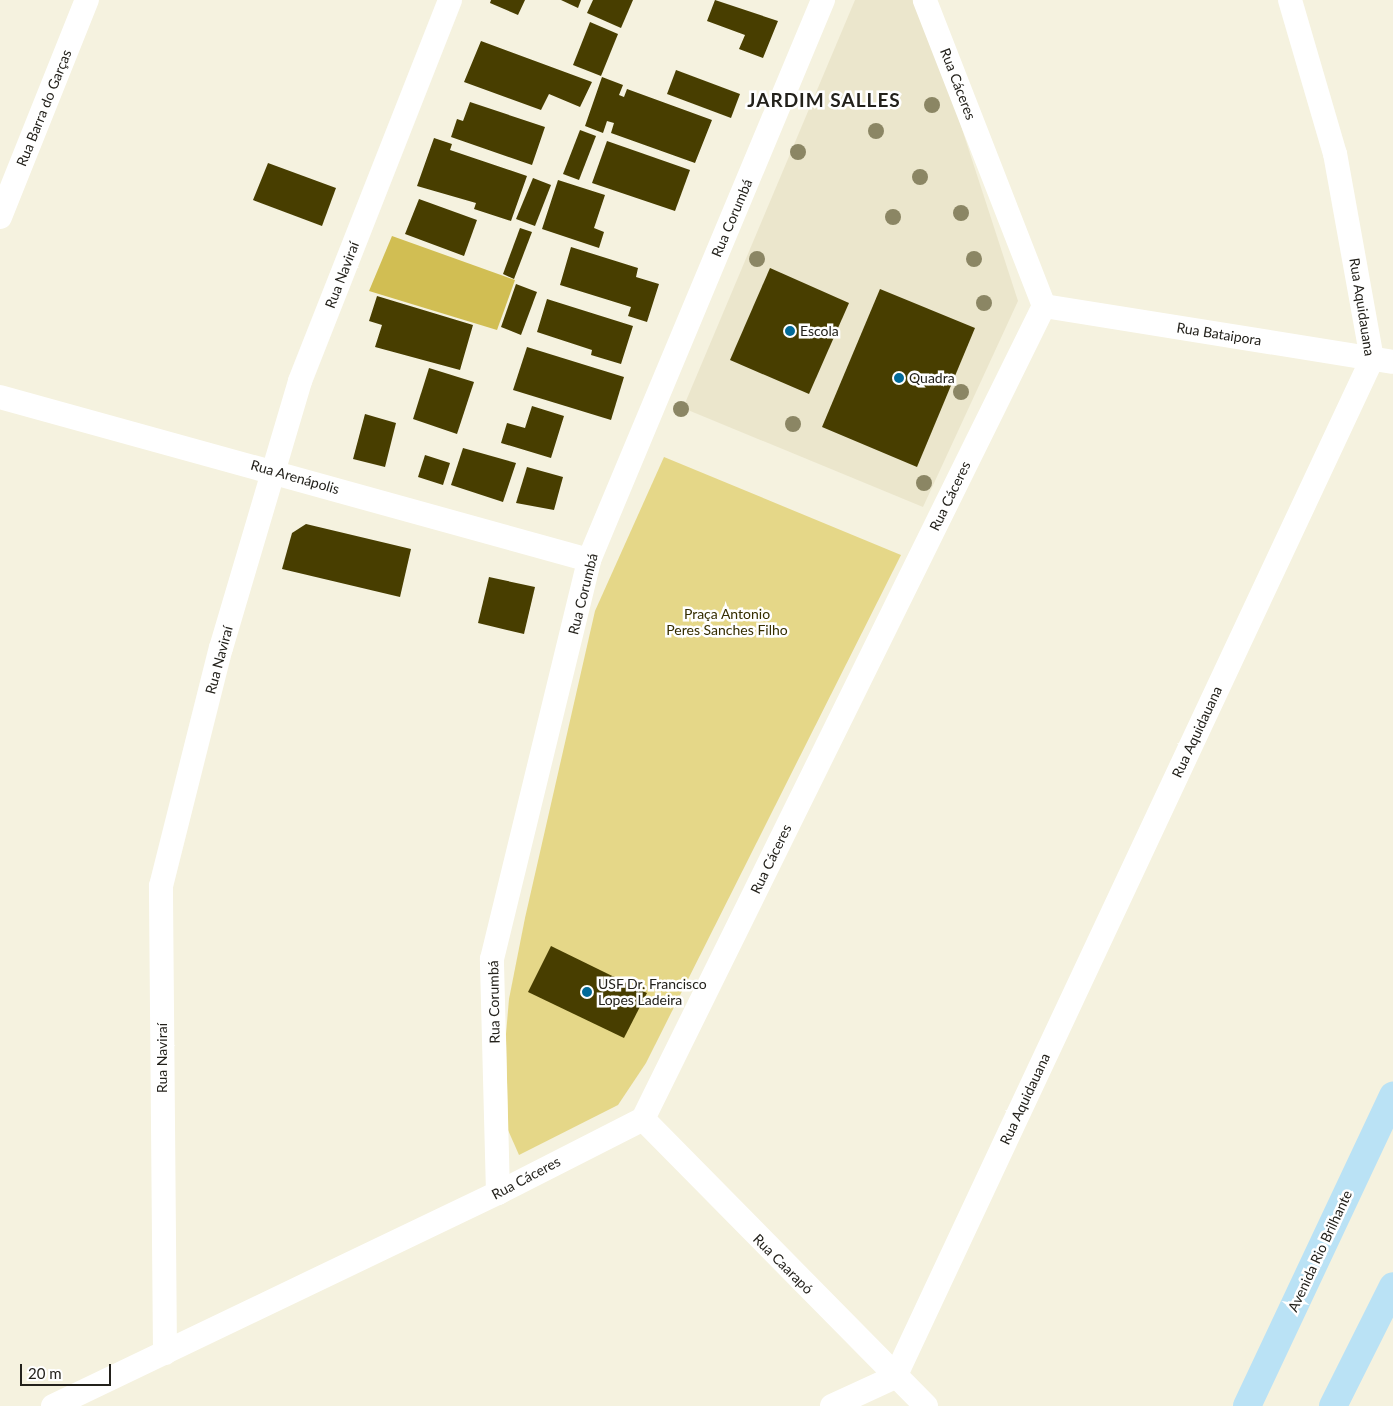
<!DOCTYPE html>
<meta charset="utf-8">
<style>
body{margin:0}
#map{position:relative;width:1393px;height:1406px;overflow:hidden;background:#f5f2df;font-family:Lato,sans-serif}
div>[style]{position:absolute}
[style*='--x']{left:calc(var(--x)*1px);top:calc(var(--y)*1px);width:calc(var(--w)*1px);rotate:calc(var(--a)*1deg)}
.built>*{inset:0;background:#ebe6cc}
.green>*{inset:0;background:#e5d788}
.forest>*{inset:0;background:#d1be53}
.building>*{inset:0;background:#483e00}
.street>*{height:24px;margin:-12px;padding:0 12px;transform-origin:12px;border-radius:12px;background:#fff}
.secondary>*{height:28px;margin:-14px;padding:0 14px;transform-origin:14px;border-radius:14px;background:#bae2f5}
.trees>*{width:16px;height:16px;margin:-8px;border-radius:50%;background:#8b8664}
.dots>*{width:14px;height:14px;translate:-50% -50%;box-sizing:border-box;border:2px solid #fff;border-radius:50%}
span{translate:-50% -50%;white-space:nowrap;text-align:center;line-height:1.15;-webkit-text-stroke:5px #fff;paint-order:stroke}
.street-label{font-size:14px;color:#23211b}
.poi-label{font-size:14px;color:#23211b}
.left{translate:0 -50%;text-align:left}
.park-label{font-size:14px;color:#352d00}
.district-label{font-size:19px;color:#23211b;font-weight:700;letter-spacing:1px}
.scale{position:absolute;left:20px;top:1364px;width:91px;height:22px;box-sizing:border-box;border:2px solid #23211b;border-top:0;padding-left:6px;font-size:15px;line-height:18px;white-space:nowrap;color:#23211b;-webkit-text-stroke:4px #fff;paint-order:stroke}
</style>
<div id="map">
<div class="built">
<div style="clip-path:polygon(855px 0,920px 0,1018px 301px,923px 507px,683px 408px)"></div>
</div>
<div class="green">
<div style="clip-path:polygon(664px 457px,901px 555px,646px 1063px,618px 1105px,519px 1155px,508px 1130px,506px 1034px,509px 999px,525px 918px,595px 611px)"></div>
</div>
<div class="forest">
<div style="clip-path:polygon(392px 236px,515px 280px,497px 330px,369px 291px)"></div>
</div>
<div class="building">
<div style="clip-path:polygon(491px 0,525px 0,518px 15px,490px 3px)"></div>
<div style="clip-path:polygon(561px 0,581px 0,578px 8px)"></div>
<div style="clip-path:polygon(593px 0,633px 0,621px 28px,587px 13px)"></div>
<div style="clip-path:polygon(715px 0,778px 21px,763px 58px,739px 49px,745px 35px,707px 21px)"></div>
<div style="clip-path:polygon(590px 22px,618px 34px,601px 76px,573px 65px)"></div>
<div style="clip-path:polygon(481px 41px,592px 82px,580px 107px,549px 94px,541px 110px,464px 82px)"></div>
<div style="clip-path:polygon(676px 70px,740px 94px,731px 118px,667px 94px)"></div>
<div style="clip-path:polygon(602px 77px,623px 85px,619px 95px,624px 97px,627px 89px,712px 120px,695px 163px,611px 133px,614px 123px,607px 121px,603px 133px,585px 126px)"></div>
<div style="clip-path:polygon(470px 102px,545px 127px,532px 165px,451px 137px,457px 119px,463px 121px)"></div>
<div style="clip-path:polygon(580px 130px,596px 136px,579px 180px,563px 174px)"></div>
<div style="clip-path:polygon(434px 138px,452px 144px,450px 150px,527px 176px,511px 221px,474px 209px,476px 203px,417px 186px)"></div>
<div style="clip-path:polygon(607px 141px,690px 170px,675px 211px,592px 183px)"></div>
<div style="clip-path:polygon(268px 163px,336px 188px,322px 226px,253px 200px)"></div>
<div style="clip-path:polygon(533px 178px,551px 185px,535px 226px,516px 219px)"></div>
<div style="clip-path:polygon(558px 180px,605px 195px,594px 228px,604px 232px,599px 248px,542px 229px)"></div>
<div style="clip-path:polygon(419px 199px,477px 220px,464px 256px,405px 234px)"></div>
<div style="clip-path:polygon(520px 228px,532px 232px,514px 279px,503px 274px)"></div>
<div style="clip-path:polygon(571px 247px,638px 268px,636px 277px,659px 284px,647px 322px,628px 316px,631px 307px,560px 285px)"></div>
<div style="clip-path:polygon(770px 268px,849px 303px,809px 394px,730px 360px)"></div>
<div style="clip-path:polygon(516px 284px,537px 292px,521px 335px,501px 327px)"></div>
<div style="clip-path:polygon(880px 289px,975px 328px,917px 467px,822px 427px)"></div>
<div style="clip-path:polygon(377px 296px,473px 325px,460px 370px,375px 347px,382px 325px,369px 321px)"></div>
<div style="clip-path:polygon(547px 299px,633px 326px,621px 364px,591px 355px,592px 350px,537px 332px)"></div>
<div style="clip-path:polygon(527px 347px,624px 377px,611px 420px,513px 390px)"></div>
<div style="clip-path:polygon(429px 368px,474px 382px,457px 434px,413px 419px)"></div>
<div style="clip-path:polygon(532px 406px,564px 416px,551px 458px,501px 443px,507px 423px,525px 428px)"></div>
<div style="clip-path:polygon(365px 414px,396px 423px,385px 467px,353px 459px)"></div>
<div style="clip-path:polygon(463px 448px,516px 463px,503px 502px,451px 485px)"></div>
<div style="clip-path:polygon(425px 455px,450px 463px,443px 485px,418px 477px)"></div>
<div style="clip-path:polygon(527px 467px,563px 477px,554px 510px,516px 503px)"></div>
<div style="clip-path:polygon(306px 524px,411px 549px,400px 597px,282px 569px,292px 533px)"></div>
<div style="clip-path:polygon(489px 577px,535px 587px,524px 634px,478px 623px)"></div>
<div style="clip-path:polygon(551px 946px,647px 993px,624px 1038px,528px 992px)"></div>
</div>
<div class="street">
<div style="--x:0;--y:217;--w:234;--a:-68.2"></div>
<div style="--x:1044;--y:306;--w:353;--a:9.1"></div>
<div style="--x:0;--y:397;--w:611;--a:15.47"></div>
<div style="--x:643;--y:1119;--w:403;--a:45.4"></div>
<div style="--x:498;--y:1193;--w:234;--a:-91.5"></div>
<div style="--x:492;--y:959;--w:411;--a:-76.3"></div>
<div style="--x:589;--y:560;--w:607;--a:-67.32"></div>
<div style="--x:165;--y:1353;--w:467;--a:-90.5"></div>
<div style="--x:161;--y:886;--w:245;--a:-75.9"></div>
<div style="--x:221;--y:648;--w:278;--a:-73.5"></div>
<div style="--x:300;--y:381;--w:409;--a:-68.5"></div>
<div style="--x:53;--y:1406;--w:493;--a:-25.6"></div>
<div style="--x:498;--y:1193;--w:163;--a:-27"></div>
<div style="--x:643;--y:1119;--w:907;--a:-63.75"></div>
<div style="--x:1044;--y:306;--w:328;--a:-111.3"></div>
<div style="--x:832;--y:1406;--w:69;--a:-24.7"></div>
<div style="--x:895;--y:1377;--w:1124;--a:-64.89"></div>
<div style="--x:1372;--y:359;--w:208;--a:-100.2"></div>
<div style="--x:1335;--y:154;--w:160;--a:-106.3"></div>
</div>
<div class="secondary">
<div style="--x:1247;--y:1406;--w:343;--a:-64.8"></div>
<div style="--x:1333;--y:1406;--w:134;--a:-63.4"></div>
</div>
<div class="trees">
<div style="left:932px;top:105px"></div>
<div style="left:876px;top:131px"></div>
<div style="left:798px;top:152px"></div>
<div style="left:920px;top:177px"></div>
<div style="left:961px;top:213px"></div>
<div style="left:893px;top:217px"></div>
<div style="left:757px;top:259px"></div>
<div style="left:974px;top:259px"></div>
<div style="left:984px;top:303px"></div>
<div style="left:961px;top:392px"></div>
<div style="left:681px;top:409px"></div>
<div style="left:793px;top:424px"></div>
<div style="left:924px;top:483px"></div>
</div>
<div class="dots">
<div style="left:790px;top:331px;background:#026a98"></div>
<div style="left:899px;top:378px;background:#026a98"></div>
<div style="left:587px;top:992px;background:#026a98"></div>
</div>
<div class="street-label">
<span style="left:958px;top:84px;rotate:69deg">Rua Cáceres</span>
<span style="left:44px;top:108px;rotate:-68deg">Rua Barra do Garças</span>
<span style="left:732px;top:218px;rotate:-67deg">Rua Corumbá</span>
<span style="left:342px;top:275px;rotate:-69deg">Rua Naviraí</span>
<span style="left:1362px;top:307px;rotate:81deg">Rua Aquidauana</span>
<span style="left:1219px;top:334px;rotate:9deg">Rua Bataipora</span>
<span style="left:295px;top:477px;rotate:16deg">Rua Arenápolis</span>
<span style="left:950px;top:496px;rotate:-64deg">Rua Cáceres</span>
<span style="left:583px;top:594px;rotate:-76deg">Rua Corumbá</span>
<span style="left:219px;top:660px;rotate:-75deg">Rua Naviraí</span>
<span style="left:1197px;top:732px;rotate:-65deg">Rua Aquidauana</span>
<span style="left:771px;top:859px;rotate:-64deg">Rua Cáceres</span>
<span style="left:494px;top:1002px;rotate:-91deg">Rua Corumbá</span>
<span style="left:162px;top:1058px;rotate:-90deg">Rua Naviraí</span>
<span style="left:1025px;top:1099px;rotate:-65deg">Rua Aquidauana</span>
<span style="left:526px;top:1178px;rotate:-28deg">Rua Cáceres</span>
<span style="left:1320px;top:1251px;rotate:-65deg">Avenida Rio Brilhante</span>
<span style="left:783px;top:1264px;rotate:45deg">Rua Caarapó</span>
</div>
<div class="poi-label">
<span class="left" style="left:800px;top:331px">Escola</span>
<span class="left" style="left:909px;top:378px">Quadra</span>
<span class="left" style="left:598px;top:992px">USF Dr. Francisco<br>Lopes Ladeira</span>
</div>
<div class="park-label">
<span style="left:727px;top:622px">Praça Antonio<br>Peres Sanches Filho</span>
</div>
<div class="district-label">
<span style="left:824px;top:100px">JARDIM SALLES</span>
</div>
<div class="scale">20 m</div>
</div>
